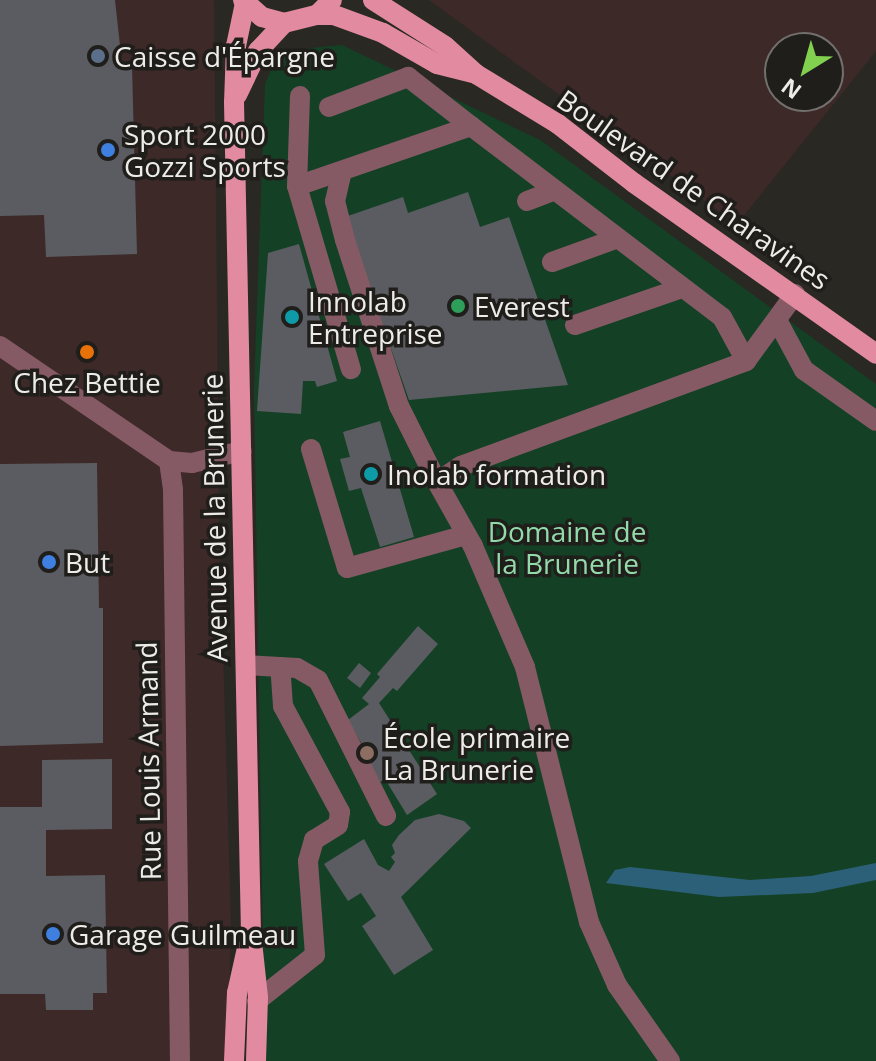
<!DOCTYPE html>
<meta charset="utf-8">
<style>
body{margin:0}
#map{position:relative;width:876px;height:1061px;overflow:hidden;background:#2a2823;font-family:"Open Sans",sans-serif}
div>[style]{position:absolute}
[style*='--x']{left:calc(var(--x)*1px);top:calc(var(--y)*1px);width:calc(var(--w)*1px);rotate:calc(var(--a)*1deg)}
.commercial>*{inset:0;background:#3d2928}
.green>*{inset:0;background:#144126}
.water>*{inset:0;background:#2c6078}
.building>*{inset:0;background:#5b5c61}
.minor>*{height:20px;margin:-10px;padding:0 10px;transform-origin:10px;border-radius:10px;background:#855a64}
.major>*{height:20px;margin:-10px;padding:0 10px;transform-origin:10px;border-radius:10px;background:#e28ba0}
.dots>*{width:22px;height:22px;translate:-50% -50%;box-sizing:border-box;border:4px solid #201e1a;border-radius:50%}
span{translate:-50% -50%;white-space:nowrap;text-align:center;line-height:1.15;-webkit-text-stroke:7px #201e1a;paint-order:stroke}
.poi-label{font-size:28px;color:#eeece9}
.left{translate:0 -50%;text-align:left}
.street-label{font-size:28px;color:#eeece9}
.park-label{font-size:28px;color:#93daab}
.north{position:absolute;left:764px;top:32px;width:80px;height:80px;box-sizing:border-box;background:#201e1a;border:2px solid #72706d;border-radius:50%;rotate:217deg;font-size:22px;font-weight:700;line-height:32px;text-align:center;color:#eeece9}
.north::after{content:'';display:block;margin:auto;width:28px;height:36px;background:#81d050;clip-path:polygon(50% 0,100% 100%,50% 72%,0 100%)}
</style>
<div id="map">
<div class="commercial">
<div style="clip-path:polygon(0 0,214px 0,219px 510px,231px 926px,227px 1061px,0 1061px)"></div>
<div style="clip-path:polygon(evenodd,429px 0,876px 0,876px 51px,737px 224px,429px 0,828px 48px,828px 96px,780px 96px,780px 48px,828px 48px)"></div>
</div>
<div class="green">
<div style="clip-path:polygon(342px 45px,540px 140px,876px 384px,876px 1061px,265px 1061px,254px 389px,265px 84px,279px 51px)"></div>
</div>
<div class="water">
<div style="clip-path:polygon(876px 863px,876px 880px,813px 893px,719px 897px,606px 883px,615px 870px,630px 867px,750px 880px,811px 876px)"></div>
</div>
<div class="building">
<div style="clip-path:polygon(0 0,115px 0,122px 64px,132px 66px,137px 254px,46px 257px,44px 215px,0 216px)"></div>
<div style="clip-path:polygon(468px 192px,480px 227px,509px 217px,568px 385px,409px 400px,345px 217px,403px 197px,408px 213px)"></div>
<div style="clip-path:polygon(299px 244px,337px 381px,317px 387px,315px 381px,303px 381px,301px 414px,257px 411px,268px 253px)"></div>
<div style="clip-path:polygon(380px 421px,414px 537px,380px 547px,361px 488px,349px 491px,340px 459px,350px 457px,343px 432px)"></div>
<div style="clip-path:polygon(97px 463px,99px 608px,103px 608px,103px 743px,0 746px,0 464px)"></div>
<div style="clip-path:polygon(418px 626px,438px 644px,397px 691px,393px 688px,379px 703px,437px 794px,407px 815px,385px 779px,378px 783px,361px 756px,367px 753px,348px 720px,369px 704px,362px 698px,380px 677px,377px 674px)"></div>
<div style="clip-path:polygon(359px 663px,371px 673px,360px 688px,347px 678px)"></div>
<div style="clip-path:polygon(112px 759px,112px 829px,46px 830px,46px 876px,105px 875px,107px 993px,93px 993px,93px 1010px,46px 1010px,45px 994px,0 994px,0 807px,42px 807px,42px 760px)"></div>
<div style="clip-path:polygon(439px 814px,464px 821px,471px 828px,401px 897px,433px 950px,394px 975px,362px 926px,376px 916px,361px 893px,348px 901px,324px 864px,364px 839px,378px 865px,389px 871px,395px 862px,391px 857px,395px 853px,392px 845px,399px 835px,415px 820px)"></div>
</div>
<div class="minor">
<div style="--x:300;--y:96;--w:90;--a:91.9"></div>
<div style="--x:297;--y:186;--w:184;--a:-19"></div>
<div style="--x:471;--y:126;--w:315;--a:37.3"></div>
<div style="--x:722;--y:317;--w:50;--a:61.4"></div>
<div style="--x:746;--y:361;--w:83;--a:-53.8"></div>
<div style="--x:329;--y:107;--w:85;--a:-20.8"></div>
<div style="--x:408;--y:77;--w:80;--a:37.9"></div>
<div style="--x:342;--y:171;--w:31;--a:103"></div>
<div style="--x:335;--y:201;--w:40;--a:75.6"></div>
<div style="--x:345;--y:240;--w:175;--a:72"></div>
<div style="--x:399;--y:406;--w:85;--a:63.4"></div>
<div style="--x:297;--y:186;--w:191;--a:73.6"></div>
<div style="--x:527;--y:201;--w:30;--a:-21"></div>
<div style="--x:552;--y:262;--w:70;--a:-20"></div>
<div style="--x:777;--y:320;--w:57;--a:61.6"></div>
<div style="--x:804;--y:370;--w:88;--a:35.3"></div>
<div style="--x:575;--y:325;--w:113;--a:-19.1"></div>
<div style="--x:0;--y:346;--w:204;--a:34.2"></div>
<div style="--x:169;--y:461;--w:23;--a:5"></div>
<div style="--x:192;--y:463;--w:51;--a:-13.5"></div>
<div style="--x:311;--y:449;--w:124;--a:73.2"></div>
<div style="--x:347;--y:568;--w:123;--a:-15.5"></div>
<div style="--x:169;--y:461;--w:29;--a:82"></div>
<div style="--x:173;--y:490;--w:571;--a:89.3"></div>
<div style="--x:246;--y:665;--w:51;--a:3.4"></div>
<div style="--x:297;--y:668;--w:24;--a:30"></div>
<div style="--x:318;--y:680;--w:152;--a:63.4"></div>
<div style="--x:257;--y:1001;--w:74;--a:-38.4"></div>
<div style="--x:315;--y:955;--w:94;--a:-94.3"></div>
<div style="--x:308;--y:861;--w:22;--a:-74"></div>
<div style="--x:314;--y:840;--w:28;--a:-32"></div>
<div style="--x:338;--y:825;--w:13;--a:-81"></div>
<div style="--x:340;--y:812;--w:120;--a:-118.3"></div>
<div style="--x:283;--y:706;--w:39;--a:-94"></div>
<div style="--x:670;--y:1061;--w:93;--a:-124.9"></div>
<div style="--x:617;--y:985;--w:69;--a:-114"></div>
<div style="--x:589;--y:922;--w:263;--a:-104.1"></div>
<div style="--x:525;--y:667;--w:132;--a:-113.3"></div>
<div style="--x:473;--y:546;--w:73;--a:-119.4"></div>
<div style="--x:437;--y:482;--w:29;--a:-34"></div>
<div style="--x:461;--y:466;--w:304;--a:-20.2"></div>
</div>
<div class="major">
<div style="--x:243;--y:0;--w:25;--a:42"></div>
<div style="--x:262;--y:17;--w:23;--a:15"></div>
<div style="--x:284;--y:23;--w:34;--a:-14"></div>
<div style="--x:317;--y:15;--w:21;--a:-45"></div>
<div style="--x:373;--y:0;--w:85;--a:32.6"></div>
<div style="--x:445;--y:46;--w:42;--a:42.1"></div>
<div style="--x:476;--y:74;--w:96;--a:31.4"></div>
<div style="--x:558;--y:124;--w:96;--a:37.8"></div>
<div style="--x:634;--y:183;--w:296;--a:35.2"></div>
<div style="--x:245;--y:3;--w:44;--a:101.8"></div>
<div style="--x:236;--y:46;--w:56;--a:92"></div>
<div style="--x:234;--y:102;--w:830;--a:88.83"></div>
<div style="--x:251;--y:932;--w:65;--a:83.9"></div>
<div style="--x:258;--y:997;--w:64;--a:91.8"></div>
<div style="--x:317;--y:15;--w:17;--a:0"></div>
<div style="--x:334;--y:15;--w:52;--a:20.2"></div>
<div style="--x:383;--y:33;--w:62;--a:29.9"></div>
<div style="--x:437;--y:64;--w:36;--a:14"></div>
<div style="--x:237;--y:95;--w:49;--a:-64.5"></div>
<div style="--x:258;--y:51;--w:38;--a:-47"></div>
<div style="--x:234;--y:1061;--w:68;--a:-87.5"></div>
<div style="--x:237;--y:993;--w:46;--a:-77.5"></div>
</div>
<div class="dots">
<div style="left:98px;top:56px;background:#5c6f8a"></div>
<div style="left:108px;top:150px;background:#3f7fe0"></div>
<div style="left:458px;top:306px;background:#2e9e5b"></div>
<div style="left:292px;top:317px;background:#0f9aa8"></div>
<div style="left:87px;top:352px;background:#e8710a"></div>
<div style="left:371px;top:474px;background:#0f9aa8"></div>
<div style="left:49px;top:562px;background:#3f7fe0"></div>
<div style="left:367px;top:753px;background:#8d6e63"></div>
<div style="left:53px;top:934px;background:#3f7fe0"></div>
</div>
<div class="poi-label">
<span class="left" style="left:114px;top:56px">Caisse d'Épargne</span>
<span class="left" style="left:124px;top:150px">Sport 2000<br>Gozzi Sports</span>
<span class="left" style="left:308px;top:317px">Innolab<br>Entreprise</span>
<span class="left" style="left:474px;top:306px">Everest</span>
<span style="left:87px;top:382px">Chez Bettie</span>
<span class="left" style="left:387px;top:474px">Inolab formation</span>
<span class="left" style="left:65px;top:562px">But</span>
<span class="left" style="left:383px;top:753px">École primaire<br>La Brunerie</span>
<span class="left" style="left:69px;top:934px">Garage Guilmeau</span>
</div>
<div class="street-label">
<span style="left:694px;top:189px;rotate:35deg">Boulevard de Charavines</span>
<span style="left:214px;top:518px;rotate:-91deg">Avenue de la Brunerie</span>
<span style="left:148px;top:761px;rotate:-91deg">Rue Louis Armand</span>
</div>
<div class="park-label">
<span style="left:567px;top:547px">Domaine de<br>la Brunerie</span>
</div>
<div class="north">N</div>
</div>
